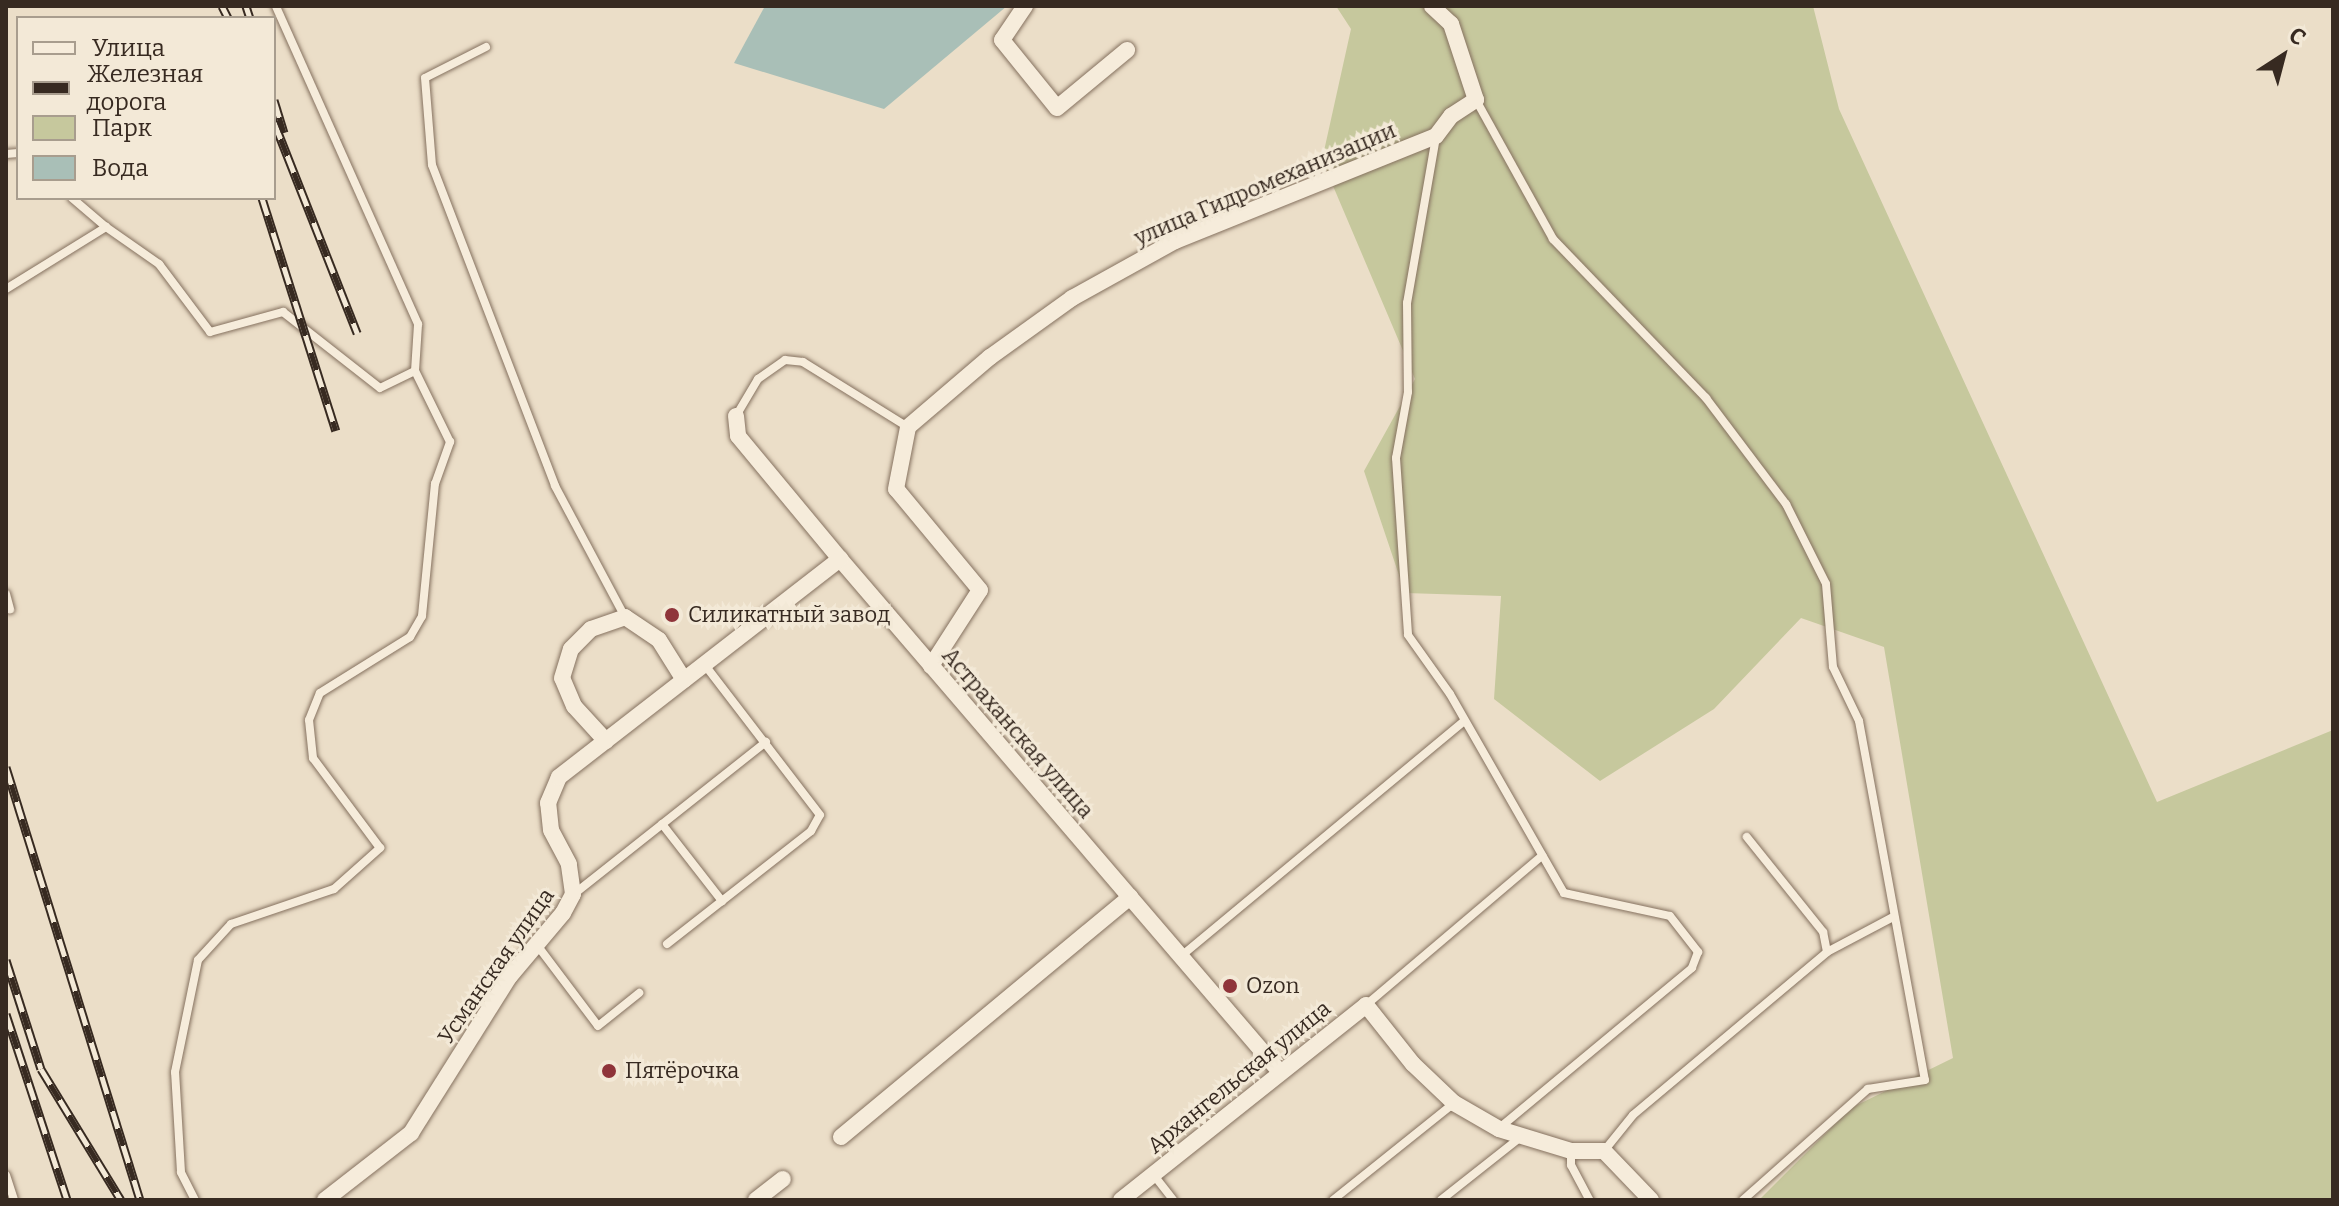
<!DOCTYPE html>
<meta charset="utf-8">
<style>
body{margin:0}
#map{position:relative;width:2339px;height:1206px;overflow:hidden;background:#ebdec8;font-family:Bitter,serif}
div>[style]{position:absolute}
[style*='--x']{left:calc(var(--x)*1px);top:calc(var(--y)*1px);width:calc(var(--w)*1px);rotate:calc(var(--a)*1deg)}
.green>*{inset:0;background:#c6c89d}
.water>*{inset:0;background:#a9bfb7}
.roads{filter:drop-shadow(0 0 2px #85715f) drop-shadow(0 0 2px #85715f)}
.lane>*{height:8px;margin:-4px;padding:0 4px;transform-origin:4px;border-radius:4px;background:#f6ecdb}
.street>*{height:16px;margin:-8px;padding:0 8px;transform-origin:8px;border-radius:8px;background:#f6ecdb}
.rail>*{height:9px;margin-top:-4.5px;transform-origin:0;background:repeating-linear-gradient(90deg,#f3e9d7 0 18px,#372a21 0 36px);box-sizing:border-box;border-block:2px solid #372a21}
.dots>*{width:22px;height:22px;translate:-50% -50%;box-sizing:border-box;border:4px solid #f3e9d7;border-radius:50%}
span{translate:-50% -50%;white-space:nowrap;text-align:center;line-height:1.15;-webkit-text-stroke:6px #f3e9d7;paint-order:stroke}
.street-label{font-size:22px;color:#372a21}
.poi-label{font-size:22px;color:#372a21}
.left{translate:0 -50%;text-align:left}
.frame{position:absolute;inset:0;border:8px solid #372a21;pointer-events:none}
.legend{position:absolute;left:16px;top:16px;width:260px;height:184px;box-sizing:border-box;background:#f3e9d7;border:2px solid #a89d8e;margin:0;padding:10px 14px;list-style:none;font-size:24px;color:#372a21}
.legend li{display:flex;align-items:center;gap:16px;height:40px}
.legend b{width:40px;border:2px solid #a89d8e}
.north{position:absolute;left:2243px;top:16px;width:80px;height:80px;-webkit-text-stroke:6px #f3e9d7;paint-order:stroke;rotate:36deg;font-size:22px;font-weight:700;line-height:32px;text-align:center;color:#372a21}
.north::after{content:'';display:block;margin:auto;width:28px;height:36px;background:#372a21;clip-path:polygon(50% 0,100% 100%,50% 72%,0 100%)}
</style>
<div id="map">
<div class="green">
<div style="clip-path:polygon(1336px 6px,1813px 6px,1839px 109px,2157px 802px,2333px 730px,2333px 1200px,1759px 1200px,1851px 1108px,1953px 1058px,1884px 647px,1801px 618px,1714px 709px,1600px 781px,1494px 699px,1501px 596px,1405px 593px,1364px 471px,1415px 379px,1322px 160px,1351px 29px)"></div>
</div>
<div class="water">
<div style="clip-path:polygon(765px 6px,1007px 6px,884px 109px,734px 63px)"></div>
</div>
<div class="roads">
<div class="lane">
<div style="--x:486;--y:47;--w:68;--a:153.1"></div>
<div style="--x:425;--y:78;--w:87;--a:85.4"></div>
<div style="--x:432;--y:165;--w:344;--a:69"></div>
<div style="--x:555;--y:486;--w:149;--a:61.9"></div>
<div style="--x:1476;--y:100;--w:159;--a:61"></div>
<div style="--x:1553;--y:239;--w:221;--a:46.1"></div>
<div style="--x:1706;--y:398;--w:133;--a:53"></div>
<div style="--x:1786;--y:504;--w:89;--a:63.4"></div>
<div style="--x:1826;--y:584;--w:83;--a:85.2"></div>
<div style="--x:1833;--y:667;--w:60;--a:64.3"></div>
<div style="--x:1859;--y:721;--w:365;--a:79.6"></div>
<div style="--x:1925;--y:1080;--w:58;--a:171"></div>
<div style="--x:1868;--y:1089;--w:167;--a:138.4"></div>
<div style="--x:1436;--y:137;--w:169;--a:99.9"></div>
<div style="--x:1407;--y:303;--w:89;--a:89.4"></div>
<div style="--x:1408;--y:392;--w:67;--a:100.3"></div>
<div style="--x:1396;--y:458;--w:177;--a:86.1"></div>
<div style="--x:1408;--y:635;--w:72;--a:54.6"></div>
<div style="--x:1450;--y:694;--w:229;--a:60.2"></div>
<div style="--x:1564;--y:893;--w:108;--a:12.2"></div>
<div style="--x:1670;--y:916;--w:46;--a:52.1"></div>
<div style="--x:1698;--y:952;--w:17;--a:111"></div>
<div style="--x:1692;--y:968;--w:251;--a:140.3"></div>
<div style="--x:6;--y:154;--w:12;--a:-5"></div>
<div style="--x:72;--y:198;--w:45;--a:40.5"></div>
<div style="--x:6;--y:289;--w:118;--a:-31.8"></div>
<div style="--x:106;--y:227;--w:65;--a:34.9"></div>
<div style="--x:159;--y:264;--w:85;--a:53.1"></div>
<div style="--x:210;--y:332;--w:76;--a:-15.3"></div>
<div style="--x:283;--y:312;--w:123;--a:38.1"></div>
<div style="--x:380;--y:388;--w:39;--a:-26"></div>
<div style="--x:736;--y:416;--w:43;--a:-59.3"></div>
<div style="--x:758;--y:379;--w:33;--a:-35"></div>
<div style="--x:785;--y:360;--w:18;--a:6"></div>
<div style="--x:803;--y:362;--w:123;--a:31.8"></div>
<div style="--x:6;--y:594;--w:16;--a:75"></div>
<div style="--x:662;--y:824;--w:98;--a:52.1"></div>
<div style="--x:574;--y:894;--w:245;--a:-38.4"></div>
<div style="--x:667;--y:944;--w:183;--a:-38.1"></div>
<div style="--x:811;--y:831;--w:18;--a:-61"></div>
<div style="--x:820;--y:815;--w:190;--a:-127.5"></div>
<div style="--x:537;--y:945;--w:101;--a:53"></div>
<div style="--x:598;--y:1026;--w:53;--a:-38.8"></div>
<div style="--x:1827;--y:952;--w:75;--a:-27.9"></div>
<div style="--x:1180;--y:957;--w:368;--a:-39.7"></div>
<div style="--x:1366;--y:1005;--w:231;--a:-40.3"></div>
<div style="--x:1571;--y:1151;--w:14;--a:90"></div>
<div style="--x:1571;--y:1165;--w:40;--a:62"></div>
<div style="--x:1604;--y:1151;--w:46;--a:-51.1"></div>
<div style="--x:1633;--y:1115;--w:253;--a:-40"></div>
<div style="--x:1827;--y:952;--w:20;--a:-101"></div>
<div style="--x:1823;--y:932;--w:122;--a:-128.7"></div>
<div style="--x:1153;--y:1174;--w:33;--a:52"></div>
<div style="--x:6;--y:1175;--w:26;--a:72"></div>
<div style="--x:195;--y:1200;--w:31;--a:-117"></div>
<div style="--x:181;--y:1172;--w:100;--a:-93.4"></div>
<div style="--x:175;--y:1072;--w:114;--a:-78.4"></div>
<div style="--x:198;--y:960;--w:49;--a:-47.5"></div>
<div style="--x:231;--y:924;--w:109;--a:-18.8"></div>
<div style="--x:334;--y:889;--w:62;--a:-41.7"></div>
<div style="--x:380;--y:848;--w:112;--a:-126.7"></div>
<div style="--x:313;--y:758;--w:38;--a:-96"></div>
<div style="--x:309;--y:720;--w:29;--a:-68"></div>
<div style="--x:320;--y:693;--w:106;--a:-31.9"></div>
<div style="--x:410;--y:637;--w:24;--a:-60"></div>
<div style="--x:422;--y:616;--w:133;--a:-84.4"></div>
<div style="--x:435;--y:484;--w:45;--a:-70.3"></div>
<div style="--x:450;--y:442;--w:79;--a:-116.2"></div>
<div style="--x:415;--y:371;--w:47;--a:-86.3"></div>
<div style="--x:418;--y:324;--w:348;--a:-114.1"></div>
<div style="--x:1333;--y:1200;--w:155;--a:-38.7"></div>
<div style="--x:1441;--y:1200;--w:103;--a:-38.3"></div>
</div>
<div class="street">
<div style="--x:1025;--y:6;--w:41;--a:124.1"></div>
<div style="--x:1002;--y:40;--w:87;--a:51"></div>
<div style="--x:1057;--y:108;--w:91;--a:-39.6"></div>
<div style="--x:736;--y:416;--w:20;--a:84"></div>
<div style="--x:738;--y:436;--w:160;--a:50.3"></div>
<div style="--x:840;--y:559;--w:676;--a:49.38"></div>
<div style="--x:931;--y:666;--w:90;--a:-57.2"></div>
<div style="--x:980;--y:590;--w:131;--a:-129.7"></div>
<div style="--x:896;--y:489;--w:63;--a:-79"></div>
<div style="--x:908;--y:427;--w:108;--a:-40.5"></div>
<div style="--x:990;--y:357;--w:101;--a:-35.7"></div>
<div style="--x:1072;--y:298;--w:118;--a:-29"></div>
<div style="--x:1175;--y:241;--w:281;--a:-21.9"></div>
<div style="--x:1436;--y:136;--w:25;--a:-53"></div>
<div style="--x:1451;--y:116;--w:30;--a:-33"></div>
<div style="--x:1476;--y:100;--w:80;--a:-108.2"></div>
<div style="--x:1451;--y:24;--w:26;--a:-137"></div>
<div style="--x:606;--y:741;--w:47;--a:-132.4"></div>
<div style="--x:574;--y:706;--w:30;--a:-113"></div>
<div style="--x:562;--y:678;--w:30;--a:-73"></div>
<div style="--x:571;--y:649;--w:28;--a:-45"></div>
<div style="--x:591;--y:629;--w:36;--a:-19"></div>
<div style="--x:625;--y:617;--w:41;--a:34.1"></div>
<div style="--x:659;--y:640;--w:47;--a:58"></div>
<div style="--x:841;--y:1137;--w:376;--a:-39.7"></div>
<div style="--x:325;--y:1200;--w:109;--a:-37.9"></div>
<div style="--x:411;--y:1133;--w:186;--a:-57.8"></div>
<div style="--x:510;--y:976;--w:82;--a:-49.9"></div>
<div style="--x:563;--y:913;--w:21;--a:-62"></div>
<div style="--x:573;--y:894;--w:30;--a:-98"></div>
<div style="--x:569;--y:864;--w:38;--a:-118"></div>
<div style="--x:551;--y:830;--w:27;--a:-96"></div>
<div style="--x:548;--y:803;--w:28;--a:-67"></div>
<div style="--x:559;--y:777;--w:356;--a:-37.8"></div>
<div style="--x:756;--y:1200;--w:34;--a:-38"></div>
<div style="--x:1121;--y:1200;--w:313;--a:-38.5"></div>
<div style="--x:1366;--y:1005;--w:75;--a:51.5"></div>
<div style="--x:1413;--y:1064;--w:57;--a:43.6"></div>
<div style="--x:1454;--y:1103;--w:52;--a:30"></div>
<div style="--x:1499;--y:1129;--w:75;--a:17"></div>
<div style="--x:1571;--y:1151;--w:33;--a:0"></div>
<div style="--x:1604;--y:1151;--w:68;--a:46.2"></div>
</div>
</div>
<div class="rail">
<div style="--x:222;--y:6;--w:13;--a:63"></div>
<div style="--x:246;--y:6;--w:13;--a:72"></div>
<div style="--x:274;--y:100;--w:34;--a:73"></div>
<div style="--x:274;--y:122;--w:227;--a:68.5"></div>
<div style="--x:262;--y:198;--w:244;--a:72.4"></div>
<div style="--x:6;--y:767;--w:453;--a:72.8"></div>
<div style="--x:6;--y:960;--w:114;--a:72.2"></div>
<div style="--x:41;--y:1069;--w:153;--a:58.6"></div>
<div style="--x:6;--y:1014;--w:196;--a:71.8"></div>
</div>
<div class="dots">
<div style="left:672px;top:615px;background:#8f343a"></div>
<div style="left:1230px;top:986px;background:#8f343a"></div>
<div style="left:609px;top:1071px;background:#8f343a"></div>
</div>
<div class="street-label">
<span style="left:1265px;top:184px;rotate:-23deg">улица Гидромеханизации</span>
<span style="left:1018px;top:733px;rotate:49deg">Астраханская улица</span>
<span style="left:496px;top:966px;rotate:-55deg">Усманская улица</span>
<span style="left:1239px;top:1077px;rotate:-39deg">Архангельская улица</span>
</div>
<div class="poi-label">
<span class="left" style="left:688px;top:615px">Силикатный завод</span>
<span class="left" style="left:1246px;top:986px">Ozon</span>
<span class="left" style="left:625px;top:1071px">Пятёрочка</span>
</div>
<div class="frame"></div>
<ul class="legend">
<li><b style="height:10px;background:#f6ecdb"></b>Улица</li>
<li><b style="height:10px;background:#372a21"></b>Железная дорога</li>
<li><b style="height:22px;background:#c6c89d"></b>Парк</li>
<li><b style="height:22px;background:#a9bfb7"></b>Вода</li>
</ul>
<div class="north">С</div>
</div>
